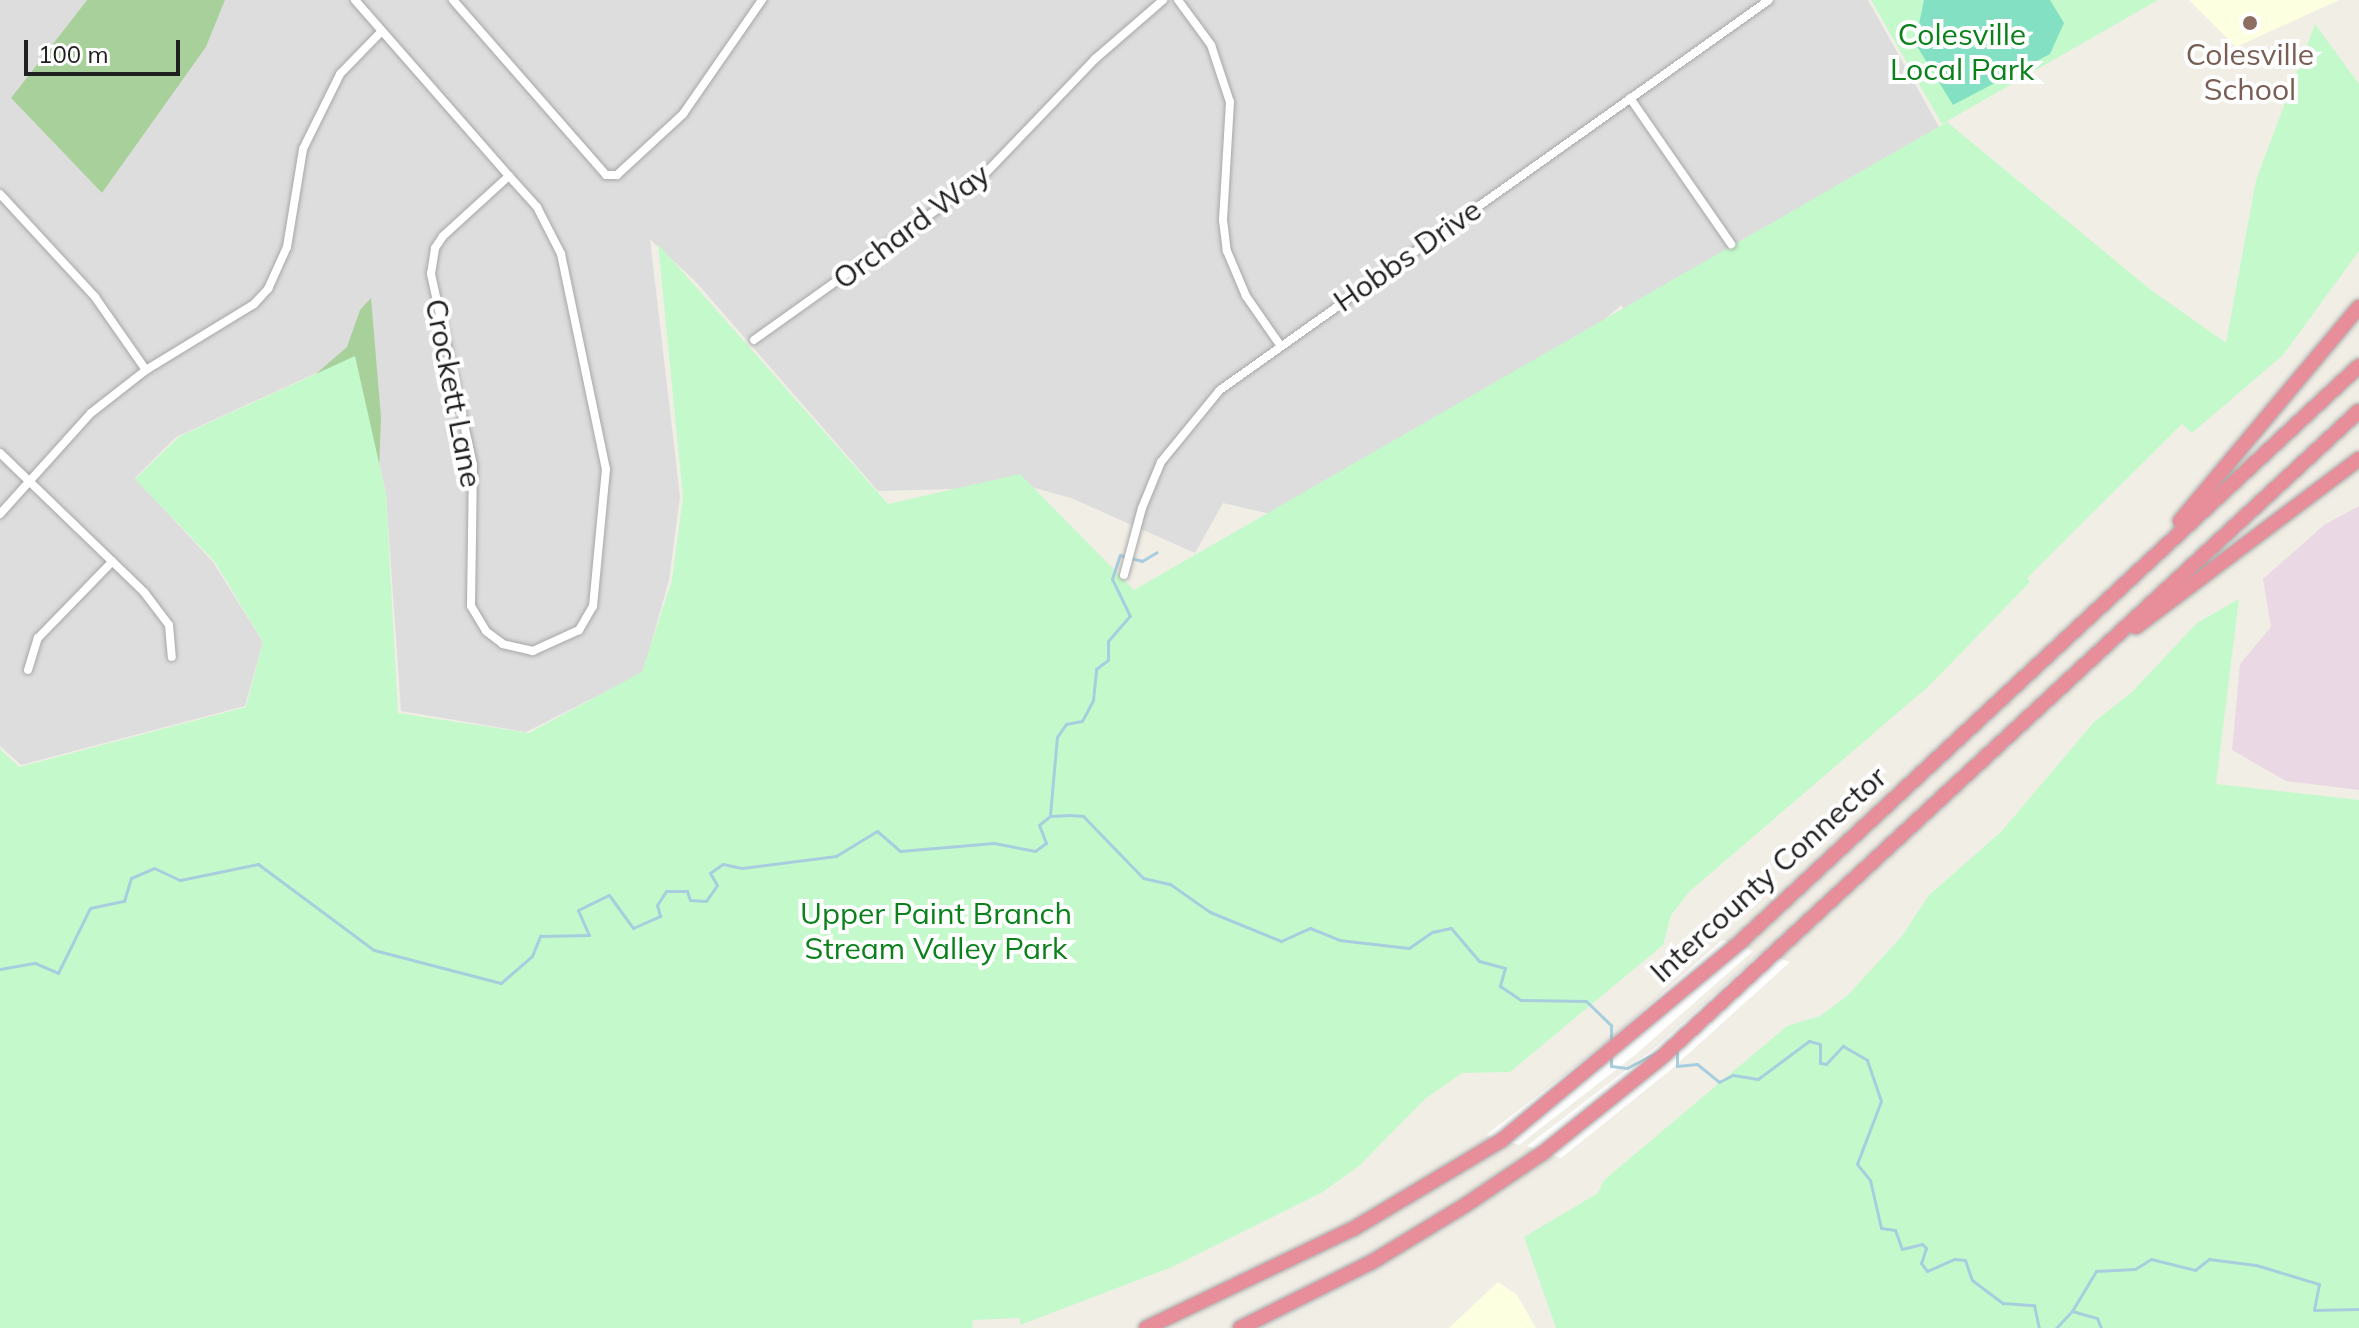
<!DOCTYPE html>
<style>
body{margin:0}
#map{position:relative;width:2359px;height:1328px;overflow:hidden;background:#f1eee6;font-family:Mulish,sans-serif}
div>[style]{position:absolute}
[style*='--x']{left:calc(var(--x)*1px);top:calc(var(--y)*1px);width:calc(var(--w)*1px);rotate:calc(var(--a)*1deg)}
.residential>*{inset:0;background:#dedddd}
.industrial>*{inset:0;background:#ead8e5}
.education>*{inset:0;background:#fdffe1}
.forest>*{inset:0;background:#a8d09b}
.park>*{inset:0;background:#c4facb}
.pitch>*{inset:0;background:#84e0c2}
.pier>*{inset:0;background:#fff}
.stream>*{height:3px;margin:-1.5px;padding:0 1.5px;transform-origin:1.5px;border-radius:1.5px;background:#a7cede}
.roads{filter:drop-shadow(0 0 2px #a7a7a7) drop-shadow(0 0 2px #a7a7a7)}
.street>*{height:8px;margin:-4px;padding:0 4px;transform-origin:4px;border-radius:4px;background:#fff}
.highway>*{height:14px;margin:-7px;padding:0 7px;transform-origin:7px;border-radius:7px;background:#e88e9a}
.dots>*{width:22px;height:22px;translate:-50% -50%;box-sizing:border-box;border:4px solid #fff;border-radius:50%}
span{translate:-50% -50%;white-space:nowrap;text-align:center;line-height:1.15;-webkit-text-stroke:8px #fff;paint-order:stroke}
.park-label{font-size:30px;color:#0b811c}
.education-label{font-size:30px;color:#785e54}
.street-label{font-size:30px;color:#202020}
.scale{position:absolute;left:24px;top:40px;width:156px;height:36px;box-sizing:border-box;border:4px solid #202020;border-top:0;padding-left:10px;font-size:24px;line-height:28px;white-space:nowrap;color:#202020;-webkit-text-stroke:6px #fff;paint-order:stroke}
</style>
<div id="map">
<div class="residential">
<div style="clip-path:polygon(0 0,87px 0,11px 98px,102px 193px,206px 47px,225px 0,1868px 0,1939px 127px,1624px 309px,1621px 305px,1570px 350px,1279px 516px,1223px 503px,1195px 553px,1071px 498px,1031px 487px,878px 491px,696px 282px,650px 239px,680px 497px,669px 580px,643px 673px,526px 732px,401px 711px,386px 494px,356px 355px,176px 437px,135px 478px,213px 562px,263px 642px,245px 706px,21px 765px,0 746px)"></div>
</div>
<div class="industrial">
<div style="clip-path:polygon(2359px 506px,2359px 790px,2286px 781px,2232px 750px,2240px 664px,2271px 627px,2263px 579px,2324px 525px)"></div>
</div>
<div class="education">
<div style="clip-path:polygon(2189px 0,2339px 0,2236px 47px)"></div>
<div style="clip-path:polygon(1498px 1282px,1517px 1295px,1536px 1328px,1449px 1328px)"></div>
</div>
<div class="forest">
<div style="clip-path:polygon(87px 0,225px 0,206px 47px,102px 193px,11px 98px)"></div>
<div style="clip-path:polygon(371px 298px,381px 417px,378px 499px,294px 393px,347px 347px,360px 310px)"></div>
</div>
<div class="park">
<div style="clip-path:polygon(1871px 0,2158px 0,1942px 124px)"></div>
<div style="clip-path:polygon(2315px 24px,2359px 84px,2359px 251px,2283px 355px,2192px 433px,2182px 424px,2027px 578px,2030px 582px,1930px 685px,1690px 891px,1671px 915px,1663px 945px,1510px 1072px,1462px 1073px,1425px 1099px,1359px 1166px,1321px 1193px,1172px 1267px,1020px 1325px,1020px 1318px,973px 1320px,972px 1328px,0 1328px,0 749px,19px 767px,246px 707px,263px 642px,215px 562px,135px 479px,180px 436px,355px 356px,386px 494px,398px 713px,529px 733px,642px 672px,672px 580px,683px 497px,658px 244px,888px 504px,1020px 474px,1134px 590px,1947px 122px,2151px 290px,2226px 343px,2256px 180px)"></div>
<div style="clip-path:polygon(2239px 599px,2216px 784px,2359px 800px,2359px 1328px,1556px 1328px,1524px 1237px,1598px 1193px,1604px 1180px,1787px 1026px,1820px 1016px,1847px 996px,1902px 936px,1929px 895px,2001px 832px,2094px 722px,2132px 692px,2197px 623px)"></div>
</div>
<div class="pitch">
<div style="clip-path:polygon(1924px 0,2050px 0,2064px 23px,2050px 54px,1953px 105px,1915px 43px)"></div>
</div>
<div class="pier">
<div style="clip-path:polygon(1722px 940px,1753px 951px,1635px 1055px,1519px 1145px,1486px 1135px,1606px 1043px)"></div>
<div style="clip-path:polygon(1762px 952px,1790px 962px,1668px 1072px,1561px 1158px,1527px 1146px,1652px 1050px)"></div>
</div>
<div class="stream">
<div style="--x:1050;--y:815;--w:78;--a:-84.9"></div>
<div style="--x:1057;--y:737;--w:16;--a:-55"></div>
<div style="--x:1066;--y:724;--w:16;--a:-11"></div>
<div style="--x:1082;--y:721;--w:24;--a:-62"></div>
<div style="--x:1093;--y:700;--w:31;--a:-84"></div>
<div style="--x:1096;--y:669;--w:15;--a:-37"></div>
<div style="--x:1108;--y:660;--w:19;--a:-90"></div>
<div style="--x:1108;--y:641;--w:33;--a:-49"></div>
<div style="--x:1130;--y:616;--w:41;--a:-115.9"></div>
<div style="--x:1112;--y:579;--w:25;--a:-72"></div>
<div style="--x:1120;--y:555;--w:23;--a:15"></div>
<div style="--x:1142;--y:561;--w:17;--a:-31"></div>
<div style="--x:0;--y:969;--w:36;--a:-10"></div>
<div style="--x:35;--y:963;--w:25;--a:23"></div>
<div style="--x:58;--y:973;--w:72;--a:-63.8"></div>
<div style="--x:90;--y:908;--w:35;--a:-12"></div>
<div style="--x:124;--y:901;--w:24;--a:-73"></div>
<div style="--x:131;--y:878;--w:25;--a:-23"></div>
<div style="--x:154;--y:868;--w:29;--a:25"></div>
<div style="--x:180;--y:880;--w:80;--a:-11.6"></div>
<div style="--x:258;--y:864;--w:144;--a:36.6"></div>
<div style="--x:374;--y:950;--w:131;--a:14.6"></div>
<div style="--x:501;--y:983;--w:41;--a:-41.1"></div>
<div style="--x:532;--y:956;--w:22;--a:-68"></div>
<div style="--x:540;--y:936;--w:49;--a:-1.2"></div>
<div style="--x:589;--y:935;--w:27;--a:-114"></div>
<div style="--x:578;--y:910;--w:34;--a:-26"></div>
<div style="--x:609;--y:895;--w:41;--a:54"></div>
<div style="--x:633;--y:928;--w:30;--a:-24"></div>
<div style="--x:660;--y:916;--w:11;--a:-105"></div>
<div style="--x:657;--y:905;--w:17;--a:-57"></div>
<div style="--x:666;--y:891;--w:21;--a:0"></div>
<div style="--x:687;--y:891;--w:9;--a:72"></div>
<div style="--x:690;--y:900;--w:16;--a:4"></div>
<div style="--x:706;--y:901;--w:19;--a:-55"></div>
<div style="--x:717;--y:885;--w:14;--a:-120"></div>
<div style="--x:710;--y:873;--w:16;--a:-35"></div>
<div style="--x:723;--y:864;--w:19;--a:12"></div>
<div style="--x:742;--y:868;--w:95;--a:-7.3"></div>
<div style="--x:836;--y:856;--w:48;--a:-31.4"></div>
<div style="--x:877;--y:831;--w:30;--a:41"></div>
<div style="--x:900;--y:851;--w:94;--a:-4.9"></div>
<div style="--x:994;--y:843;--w:42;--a:11"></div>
<div style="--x:1035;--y:851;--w:14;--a:-36"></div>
<div style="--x:1046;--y:843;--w:19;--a:-111"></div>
<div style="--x:1039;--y:825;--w:14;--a:-39"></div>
<div style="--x:1050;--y:816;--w:20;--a:-3"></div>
<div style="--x:1070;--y:815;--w:13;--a:4"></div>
<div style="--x:1083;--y:816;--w:86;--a:45.9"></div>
<div style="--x:1143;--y:878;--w:28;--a:13"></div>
<div style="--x:1170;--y:884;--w:49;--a:35"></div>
<div style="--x:1210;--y:912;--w:77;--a:22.2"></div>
<div style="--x:1281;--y:941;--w:32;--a:-24"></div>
<div style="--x:1310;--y:928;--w:31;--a:22"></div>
<div style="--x:1339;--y:940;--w:70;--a:6.5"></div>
<div style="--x:1409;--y:948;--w:28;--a:-35"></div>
<div style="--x:1432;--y:932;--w:19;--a:-12"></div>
<div style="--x:1451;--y:928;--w:43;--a:49.7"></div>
<div style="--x:1479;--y:961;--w:27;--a:15"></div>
<div style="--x:1505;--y:968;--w:19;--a:106"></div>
<div style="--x:1500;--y:986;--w:25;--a:34"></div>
<div style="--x:1521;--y:1000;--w:65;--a:0.9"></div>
<div style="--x:1586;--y:1001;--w:35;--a:44"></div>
<div style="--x:1611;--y:1025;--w:16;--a:90"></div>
<div style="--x:1677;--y:1050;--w:16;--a:90"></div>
<div style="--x:1677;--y:1066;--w:20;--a:-6"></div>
<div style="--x:1697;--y:1064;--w:28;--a:39"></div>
<div style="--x:1719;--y:1082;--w:16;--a:-27"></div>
<div style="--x:1733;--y:1075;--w:25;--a:9"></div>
<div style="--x:1758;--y:1079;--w:64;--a:-36.7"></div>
<div style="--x:1809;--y:1041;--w:11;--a:15"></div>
<div style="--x:1820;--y:1044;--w:19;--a:90"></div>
<div style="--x:1820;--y:1063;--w:6;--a:9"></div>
<div style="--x:1826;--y:1064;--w:25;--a:-47"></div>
<div style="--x:1843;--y:1046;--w:28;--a:30"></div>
<div style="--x:1867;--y:1060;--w:43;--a:71.1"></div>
<div style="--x:1881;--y:1101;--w:67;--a:110.9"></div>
<div style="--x:1857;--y:1164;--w:21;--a:51"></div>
<div style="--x:1870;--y:1180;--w:49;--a:77.1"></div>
<div style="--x:1881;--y:1228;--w:14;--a:8"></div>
<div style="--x:1895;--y:1230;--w:20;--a:70"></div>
<div style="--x:1902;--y:1249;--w:21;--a:-14"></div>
<div style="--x:1922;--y:1244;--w:6;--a:45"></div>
<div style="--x:1926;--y:1248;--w:16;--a:108"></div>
<div style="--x:1921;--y:1263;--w:10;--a:53"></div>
<div style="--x:1927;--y:1271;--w:30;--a:-24"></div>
<div style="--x:1954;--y:1259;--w:11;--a:5"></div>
<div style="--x:1965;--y:1260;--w:21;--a:71"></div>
<div style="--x:1972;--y:1280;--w:39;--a:37"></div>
<div style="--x:2003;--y:1303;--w:31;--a:4"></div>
<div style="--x:2034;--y:1305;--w:24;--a:78"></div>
<div style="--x:1611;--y:1057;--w:9;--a:90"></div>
<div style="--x:1611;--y:1066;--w:16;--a:7"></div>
<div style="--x:1627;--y:1068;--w:40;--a:-28"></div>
<div style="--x:2072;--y:1311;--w:47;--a:-59"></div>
<div style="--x:2096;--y:1271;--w:39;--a:-3"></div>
<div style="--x:2135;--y:1269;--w:19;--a:-32"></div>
<div style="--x:2151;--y:1259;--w:45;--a:14"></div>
<div style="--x:2195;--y:1270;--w:18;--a:-38"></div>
<div style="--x:2209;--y:1259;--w:47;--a:7.3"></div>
<div style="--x:2256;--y:1265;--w:66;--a:16.8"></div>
<div style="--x:2319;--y:1284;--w:26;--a:101"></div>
<div style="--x:2314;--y:1310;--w:45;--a:-1.3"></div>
<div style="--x:2056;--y:1328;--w:23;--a:-47"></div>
<div style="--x:2072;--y:1311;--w:26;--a:16"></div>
<div style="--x:2097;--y:1318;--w:11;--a:68"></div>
</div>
<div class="roads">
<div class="street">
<div style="--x:355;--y:0;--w:234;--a:48.8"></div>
<div style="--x:453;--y:0;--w:232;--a:48.8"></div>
<div style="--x:606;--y:175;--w:11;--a:0"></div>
<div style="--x:617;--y:175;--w:90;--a:-42.7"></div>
<div style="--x:683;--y:114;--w:139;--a:-55.3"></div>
<div style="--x:1178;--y:0;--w:56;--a:53.7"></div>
<div style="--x:1211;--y:45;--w:60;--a:71.6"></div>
<div style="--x:1230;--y:102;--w:118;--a:93.4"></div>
<div style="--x:1223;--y:220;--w:31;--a:83"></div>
<div style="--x:1227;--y:251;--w:49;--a:67.1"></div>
<div style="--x:1246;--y:296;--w:60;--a:55.2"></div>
<div style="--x:1630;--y:98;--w:178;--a:55.3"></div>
<div style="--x:509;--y:176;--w:42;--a:47.9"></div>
<div style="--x:537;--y:207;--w:53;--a:62.9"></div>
<div style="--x:561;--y:254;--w:220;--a:78.2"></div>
<div style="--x:606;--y:469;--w:138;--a:95.4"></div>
<div style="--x:593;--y:606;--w:28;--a:120"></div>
<div style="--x:579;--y:630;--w:51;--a:155.5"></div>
<div style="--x:533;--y:651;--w:31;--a:-167"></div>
<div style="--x:503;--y:644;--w:21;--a:-143"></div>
<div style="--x:486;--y:631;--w:29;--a:-121"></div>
<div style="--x:471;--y:606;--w:141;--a:-89.2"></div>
<div style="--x:473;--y:465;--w:196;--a:-102.4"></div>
<div style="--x:431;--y:274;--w:26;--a:-81"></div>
<div style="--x:435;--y:248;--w:14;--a:-56"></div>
<div style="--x:443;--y:236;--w:89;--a:-42.3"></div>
<div style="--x:0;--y:194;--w:140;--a:47.3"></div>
<div style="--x:95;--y:297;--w:89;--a:55.1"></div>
<div style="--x:754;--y:340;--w:277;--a:-35.5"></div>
<div style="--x:980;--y:179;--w:166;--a:-46.2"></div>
<div style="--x:1095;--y:59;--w:90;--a:-40.9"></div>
<div style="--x:0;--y:453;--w:200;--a:44"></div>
<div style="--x:144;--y:592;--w:41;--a:52.9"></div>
<div style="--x:169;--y:625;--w:32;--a:85"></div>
<div style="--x:0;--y:514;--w:136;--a:-48"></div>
<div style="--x:91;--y:413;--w:70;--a:-38"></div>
<div style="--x:146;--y:370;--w:127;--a:-31.4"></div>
<div style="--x:254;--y:304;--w:21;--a:-47"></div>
<div style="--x:268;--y:289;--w:46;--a:-65.7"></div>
<div style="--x:287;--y:247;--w:99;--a:-80.7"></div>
<div style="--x:303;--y:149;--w:84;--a:-63.7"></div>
<div style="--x:340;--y:74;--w:60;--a:-45.7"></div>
<div style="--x:1124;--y:575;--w:69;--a:-75"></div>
<div style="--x:1142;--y:508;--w:50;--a:-67.6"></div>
<div style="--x:1161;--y:462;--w:93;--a:-50.7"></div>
<div style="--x:1220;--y:390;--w:673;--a:-35.39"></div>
<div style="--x:28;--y:670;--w:34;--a:-73"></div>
<div style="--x:38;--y:638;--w:107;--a:-45.8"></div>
</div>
<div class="highway">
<div style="--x:2180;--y:521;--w:279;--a:-50.1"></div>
<div style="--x:2136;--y:627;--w:279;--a:-37"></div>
<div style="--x:1146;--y:1328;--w:229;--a:-25.6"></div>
<div style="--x:1353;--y:1229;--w:174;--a:-30.9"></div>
<div style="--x:1502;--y:1140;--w:305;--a:-39.7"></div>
<div style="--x:1737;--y:945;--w:850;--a:-42.95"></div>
<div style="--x:1240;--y:1328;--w:148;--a:-26.6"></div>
<div style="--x:1372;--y:1262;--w:111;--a:-31.4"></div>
<div style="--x:1467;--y:1204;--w:93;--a:-34"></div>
<div style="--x:1544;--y:1152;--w:151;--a:-38.8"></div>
<div style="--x:1662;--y:1057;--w:950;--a:-42.83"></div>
</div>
</div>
<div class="dots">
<div style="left:2250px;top:23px;background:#8d6e63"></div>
</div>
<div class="park-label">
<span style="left:1962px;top:51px">Colesville<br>Local Park</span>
<span style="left:936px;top:930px">Upper Paint Branch<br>Stream Valley Park</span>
</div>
<div class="education-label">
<span style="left:2250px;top:71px">Colesville<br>School</span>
</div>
<div class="street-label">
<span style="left:911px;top:226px;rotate:-37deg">Orchard Way</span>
<span style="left:1407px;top:255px;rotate:-35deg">Hobbs Drive</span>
<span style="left:454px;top:393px;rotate:79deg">Crockett Lane</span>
<span style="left:1768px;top:874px;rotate:-42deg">Intercounty Connector</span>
</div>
<div class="scale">100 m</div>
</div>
